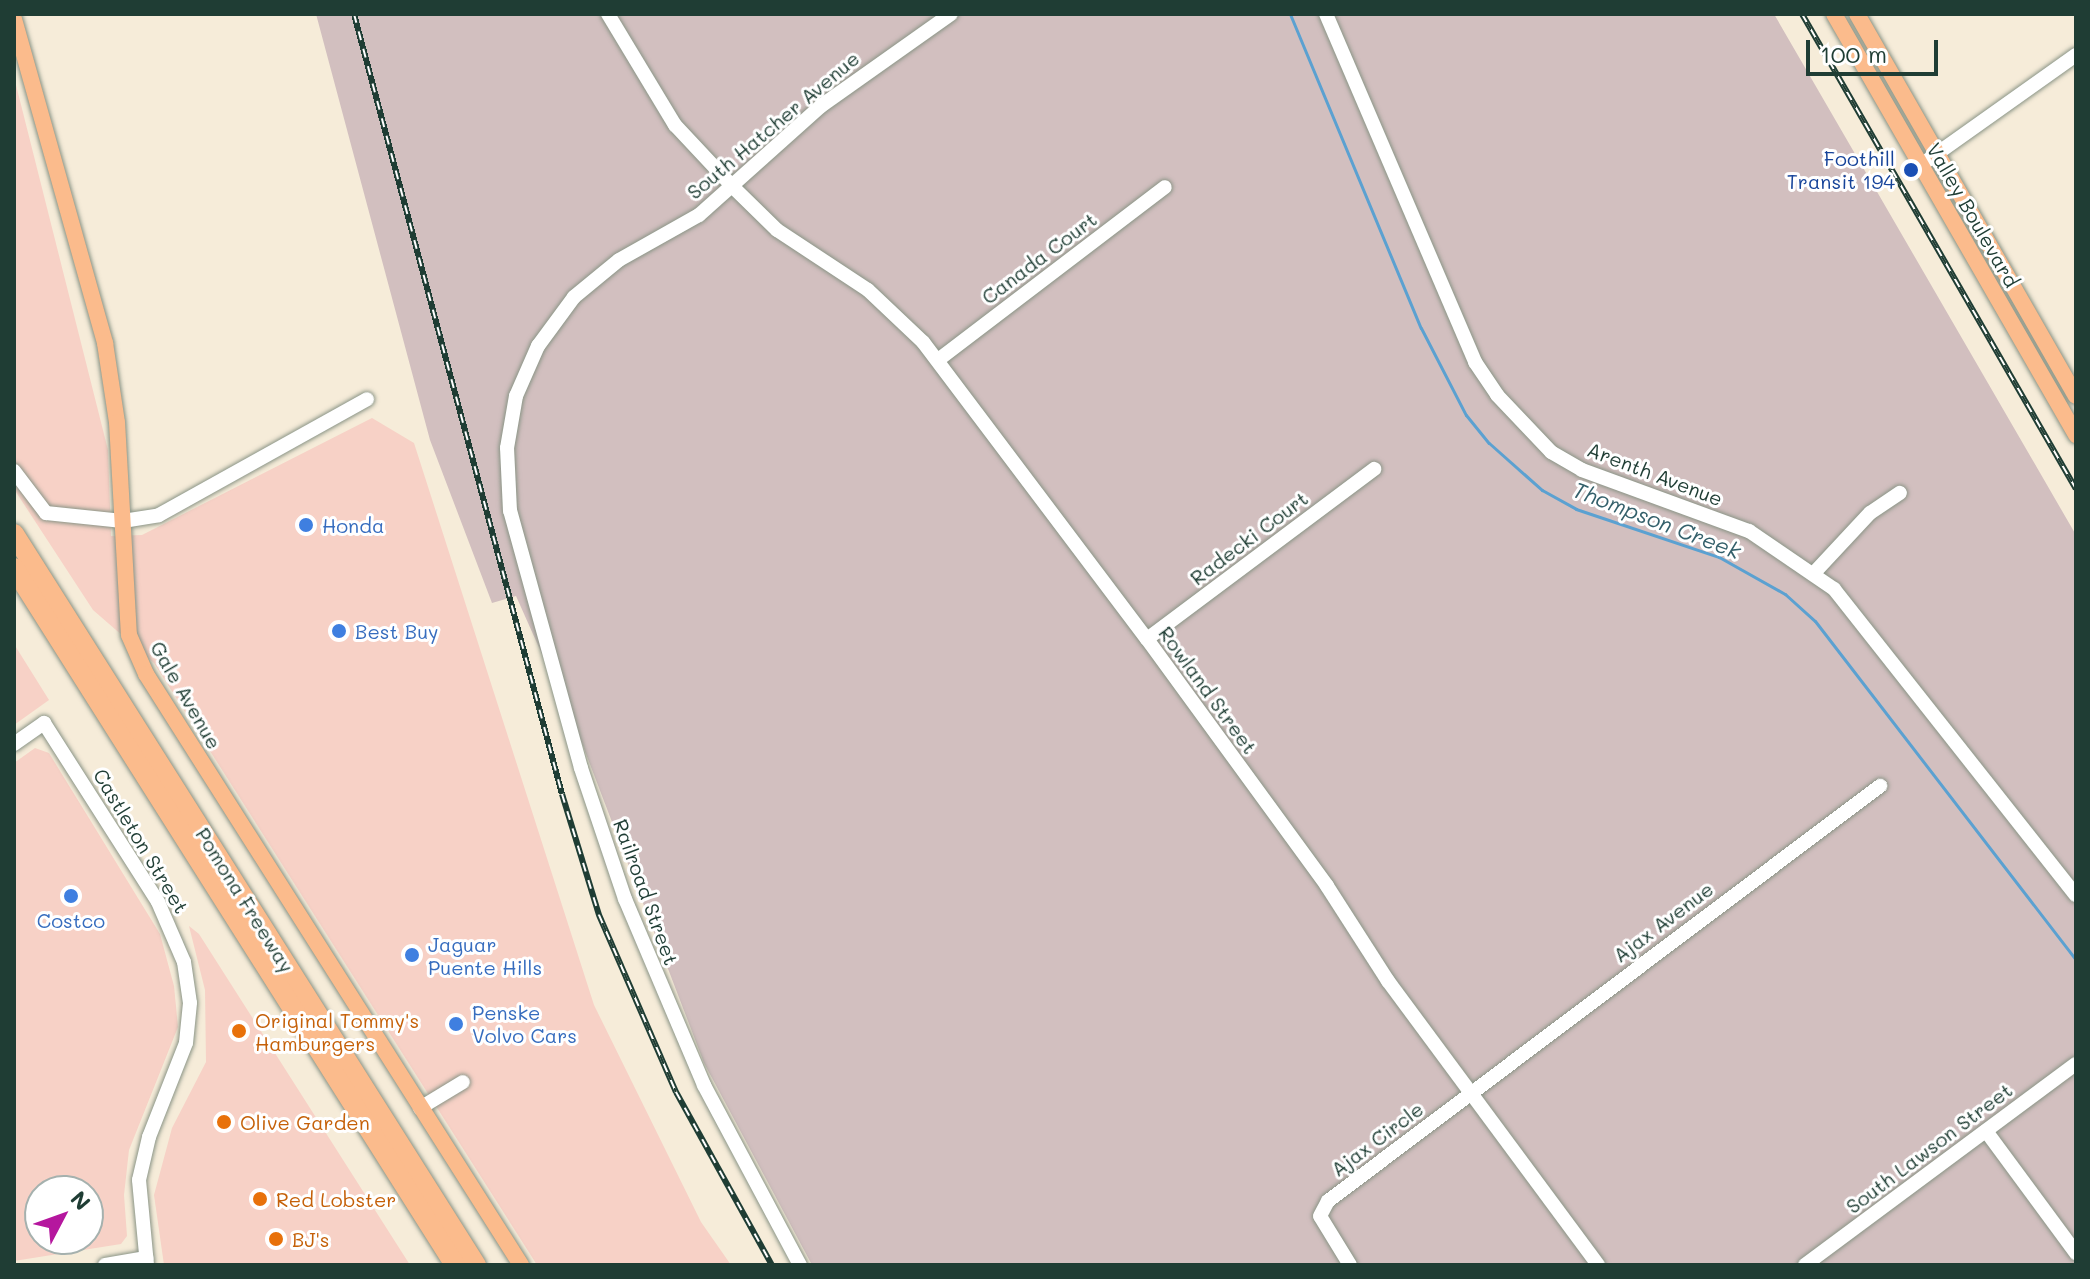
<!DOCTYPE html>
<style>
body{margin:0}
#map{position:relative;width:2090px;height:1279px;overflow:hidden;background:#f6ecd9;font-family:Mali,sans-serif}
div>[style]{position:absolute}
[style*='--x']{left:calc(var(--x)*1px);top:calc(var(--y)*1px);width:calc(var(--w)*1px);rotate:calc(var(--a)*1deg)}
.built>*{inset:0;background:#f7d1c6}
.industrial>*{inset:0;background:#d2bfbf}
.stream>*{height:3px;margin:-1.5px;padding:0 1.5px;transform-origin:1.5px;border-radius:1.5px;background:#5ba1d1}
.roads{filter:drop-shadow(0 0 2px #8a9486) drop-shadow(0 0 2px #8a9486)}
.minor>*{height:14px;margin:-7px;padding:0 7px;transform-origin:7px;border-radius:7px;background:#fff}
.major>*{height:16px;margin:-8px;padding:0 8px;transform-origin:8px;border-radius:8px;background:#fbbb8c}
.highway>*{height:20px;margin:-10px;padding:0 10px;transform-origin:10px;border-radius:10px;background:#fbbb8c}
.rail>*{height:6px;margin-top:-3px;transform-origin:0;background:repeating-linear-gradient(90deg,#fff 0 9px,#1f3d34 0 18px);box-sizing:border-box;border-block:2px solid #1f3d34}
.dots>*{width:22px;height:22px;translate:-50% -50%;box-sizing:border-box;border:4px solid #fff;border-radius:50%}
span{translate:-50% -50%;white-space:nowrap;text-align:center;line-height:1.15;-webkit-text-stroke:6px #fff;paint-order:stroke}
.street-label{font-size:20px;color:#1f3d34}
.transit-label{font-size:20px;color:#164399}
.right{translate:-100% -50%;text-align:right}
.shop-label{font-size:20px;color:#366cbe}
.left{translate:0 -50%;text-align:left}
.food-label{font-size:20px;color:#c56008}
.water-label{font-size:22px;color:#34606b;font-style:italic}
.frame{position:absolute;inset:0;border:16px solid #1f3d34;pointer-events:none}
.north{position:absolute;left:24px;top:1175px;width:80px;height:80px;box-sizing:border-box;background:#fff;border:2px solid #a5b1ae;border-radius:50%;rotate:49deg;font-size:22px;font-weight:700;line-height:32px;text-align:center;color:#1f3d34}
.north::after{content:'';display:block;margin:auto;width:28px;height:36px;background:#b5179e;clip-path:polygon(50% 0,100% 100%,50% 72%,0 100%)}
.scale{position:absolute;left:1806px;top:40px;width:132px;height:36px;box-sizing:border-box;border:4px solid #1f3d34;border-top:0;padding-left:10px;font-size:24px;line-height:28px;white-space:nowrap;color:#1f3d34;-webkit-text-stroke:6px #fff;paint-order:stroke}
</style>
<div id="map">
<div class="built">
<div style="clip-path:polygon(14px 77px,108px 450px,111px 536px,142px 535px,372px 418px,414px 443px,594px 1005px,701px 1222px,731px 1265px,537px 1265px,154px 663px,93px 610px,14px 489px)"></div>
<div style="clip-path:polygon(14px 644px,49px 700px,14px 725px)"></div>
<div style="clip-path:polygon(evenodd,35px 748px,49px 753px,160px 934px,174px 986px,178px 1027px,129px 1150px,124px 1195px,127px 1236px,121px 1244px,14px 1261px,14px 763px,35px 748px,40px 1191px,88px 1191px,88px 1239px,40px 1239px,40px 1191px)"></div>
<div style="clip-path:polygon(189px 926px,199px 934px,410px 1265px,164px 1265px,154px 1195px,172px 1128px,206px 1062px,205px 990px)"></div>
</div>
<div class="industrial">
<div style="clip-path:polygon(316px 14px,1774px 14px,2076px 535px,2076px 1265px,812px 1265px,704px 1063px,583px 746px,516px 596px,492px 603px,430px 440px)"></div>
</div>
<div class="stream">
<div style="--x:1290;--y:14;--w:340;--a:67.4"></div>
<div style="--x:1421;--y:328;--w:98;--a:62.7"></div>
<div style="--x:1466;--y:415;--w:36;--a:51"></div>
<div style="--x:1489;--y:443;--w:71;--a:41.6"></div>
<div style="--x:1542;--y:490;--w:39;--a:29"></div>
<div style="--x:1576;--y:509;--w:151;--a:18.6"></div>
<div style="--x:1719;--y:557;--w:76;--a:29.3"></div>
<div style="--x:1785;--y:594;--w:40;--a:42"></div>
<div style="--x:1815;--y:621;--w:428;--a:52.4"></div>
</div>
<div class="roads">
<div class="minor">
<div style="--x:608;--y:14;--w:130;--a:58.9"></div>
<div style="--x:675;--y:125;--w:86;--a:46.9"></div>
<div style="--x:734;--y:188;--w:60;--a:44.3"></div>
<div style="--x:777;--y:230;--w:109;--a:33.4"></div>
<div style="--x:868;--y:290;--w:76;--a:43.4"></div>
<div style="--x:923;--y:342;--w:372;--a:53"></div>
<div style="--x:1147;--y:639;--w:306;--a:53.9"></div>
<div style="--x:1327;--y:886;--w:113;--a:57.3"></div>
<div style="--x:1388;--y:981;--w:353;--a:53.5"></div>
<div style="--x:1326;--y:14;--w:379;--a:66.8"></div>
<div style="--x:1475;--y:362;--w:40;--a:56"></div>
<div style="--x:1497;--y:395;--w:79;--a:46.5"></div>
<div style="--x:1551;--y:452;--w:36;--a:30"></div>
<div style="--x:1582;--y:470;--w:178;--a:20.1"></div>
<div style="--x:1749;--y:531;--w:103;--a:34.3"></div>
<div style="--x:1834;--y:589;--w:390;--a:51.7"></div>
<div style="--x:1921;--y:165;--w:190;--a:-35.4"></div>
<div style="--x:938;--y:360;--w:285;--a:-37.3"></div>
<div style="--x:14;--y:471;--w:53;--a:52.7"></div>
<div style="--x:46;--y:513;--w:77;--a:5.9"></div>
<div style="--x:123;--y:521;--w:36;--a:-9"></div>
<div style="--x:159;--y:515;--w:238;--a:-29.1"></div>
<div style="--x:1814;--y:573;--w:82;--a:-47"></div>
<div style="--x:1870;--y:513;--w:36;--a:-34"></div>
<div style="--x:1147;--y:639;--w:284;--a:-36.8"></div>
<div style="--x:14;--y:744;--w:37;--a:-35"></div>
<div style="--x:44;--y:723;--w:212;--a:57.5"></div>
<div style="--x:158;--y:902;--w:65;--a:66.6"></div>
<div style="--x:184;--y:962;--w:41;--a:81.7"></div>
<div style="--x:190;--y:1003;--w:40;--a:95.7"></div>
<div style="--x:186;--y:1043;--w:101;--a:111.5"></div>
<div style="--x:149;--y:1137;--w:44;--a:103.1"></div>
<div style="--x:139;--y:1180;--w:85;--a:84.6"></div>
<div style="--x:420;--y:1108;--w:50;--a:-31.2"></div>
<div style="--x:1986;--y:1131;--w:152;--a:53.6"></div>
<div style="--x:105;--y:1265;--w:42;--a:-9.7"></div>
<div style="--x:800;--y:1265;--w:204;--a:-118.1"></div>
<div style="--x:704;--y:1085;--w:202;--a:-113"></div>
<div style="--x:625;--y:899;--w:138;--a:-108.6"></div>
<div style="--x:581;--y:768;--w:267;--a:-105.4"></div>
<div style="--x:510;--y:511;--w:63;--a:-92.7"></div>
<div style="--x:507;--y:448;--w:53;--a:-80.2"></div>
<div style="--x:516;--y:396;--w:55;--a:-66.3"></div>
<div style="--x:538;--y:346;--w:61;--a:-53.7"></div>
<div style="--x:574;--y:297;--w:58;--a:-39.4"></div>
<div style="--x:619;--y:260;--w:92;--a:-29.4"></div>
<div style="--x:699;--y:215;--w:164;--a:-41.8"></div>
<div style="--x:821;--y:106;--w:159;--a:-35.3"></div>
<div style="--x:1350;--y:1265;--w:57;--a:-121.5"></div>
<div style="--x:1320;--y:1216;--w:17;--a:-62"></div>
<div style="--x:1328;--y:1201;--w:691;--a:-36.94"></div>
<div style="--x:1805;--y:1265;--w:337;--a:-36.6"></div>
</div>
<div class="major">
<div style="--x:1834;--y:14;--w:486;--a:60.1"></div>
<div style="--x:1857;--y:14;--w:440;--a:60.2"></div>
<div style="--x:14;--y:19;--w:337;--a:74.3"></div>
<div style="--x:105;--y:343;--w:80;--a:81.4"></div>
<div style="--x:117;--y:422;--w:213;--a:86.8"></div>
<div style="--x:129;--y:635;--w:43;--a:66.4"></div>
<div style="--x:146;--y:674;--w:700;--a:57.6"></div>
</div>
<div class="highway">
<div style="--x:14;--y:534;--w:865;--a:57.71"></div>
<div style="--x:14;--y:568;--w:825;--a:57.68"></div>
</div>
</div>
<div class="rail">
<div style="--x:354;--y:14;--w:807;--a:75.07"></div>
<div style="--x:562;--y:794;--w:127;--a:73"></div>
<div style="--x:599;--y:915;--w:193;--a:66.5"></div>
<div style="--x:676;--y:1092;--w:198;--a:61"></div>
<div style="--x:1802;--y:14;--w:548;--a:60.02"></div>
</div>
<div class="dots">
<div style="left:1911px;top:170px;background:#1a4fb4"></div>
<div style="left:306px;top:525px;background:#3f7fe0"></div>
<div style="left:339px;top:631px;background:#3f7fe0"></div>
<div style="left:71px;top:896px;background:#3f7fe0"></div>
<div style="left:412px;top:955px;background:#3f7fe0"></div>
<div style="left:456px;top:1024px;background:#3f7fe0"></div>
<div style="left:239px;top:1031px;background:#e8710a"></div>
<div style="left:224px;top:1122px;background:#e8710a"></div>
<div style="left:260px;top:1199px;background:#e8710a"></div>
<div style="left:276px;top:1239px;background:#e8710a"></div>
</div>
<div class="street-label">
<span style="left:773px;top:125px;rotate:-40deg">South Hatcher Avenue</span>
<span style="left:1973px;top:215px;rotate:60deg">Valley Boulevard</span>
<span style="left:1039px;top:258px;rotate:-37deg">Canada Court</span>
<span style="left:1655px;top:474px;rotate:21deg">Arenth Avenue</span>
<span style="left:1249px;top:538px;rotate:-37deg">Radecki Court</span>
<span style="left:1208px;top:690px;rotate:54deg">Rowland Street</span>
<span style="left:186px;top:695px;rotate:60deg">Gale Avenue</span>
<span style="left:141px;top:841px;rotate:59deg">Castleton Street</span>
<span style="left:646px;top:892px;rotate:70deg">Railroad Street</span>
<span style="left:245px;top:900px;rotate:58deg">Pomona Freeway</span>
<span style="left:1663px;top:922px;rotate:-37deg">Ajax Avenue</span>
<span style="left:1377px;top:1139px;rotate:-37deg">Ajax Circle</span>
<span style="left:1929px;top:1148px;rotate:-37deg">South Lawson Street</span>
</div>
<div class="transit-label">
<span class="right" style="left:1895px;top:170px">Foothill<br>Transit 194</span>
</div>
<div class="shop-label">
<span class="left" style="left:322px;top:525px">Honda</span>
<span class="left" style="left:355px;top:631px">Best Buy</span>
<span style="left:71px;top:920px">Costco</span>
<span class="left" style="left:428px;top:956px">Jaguar<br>Puente Hills</span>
<span class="left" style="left:472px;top:1024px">Penske<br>Volvo Cars</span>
</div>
<div class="food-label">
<span class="left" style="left:255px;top:1032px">Original Tommy's<br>Hamburgers</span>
<span class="left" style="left:240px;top:1122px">Olive Garden</span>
<span class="left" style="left:276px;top:1199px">Red Lobster</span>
<span class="left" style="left:292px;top:1239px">BJ's</span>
</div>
<div class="water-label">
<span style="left:1657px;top:520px;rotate:21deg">Thompson Creek</span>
</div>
<div class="frame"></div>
<div class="north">N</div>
<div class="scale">100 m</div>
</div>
